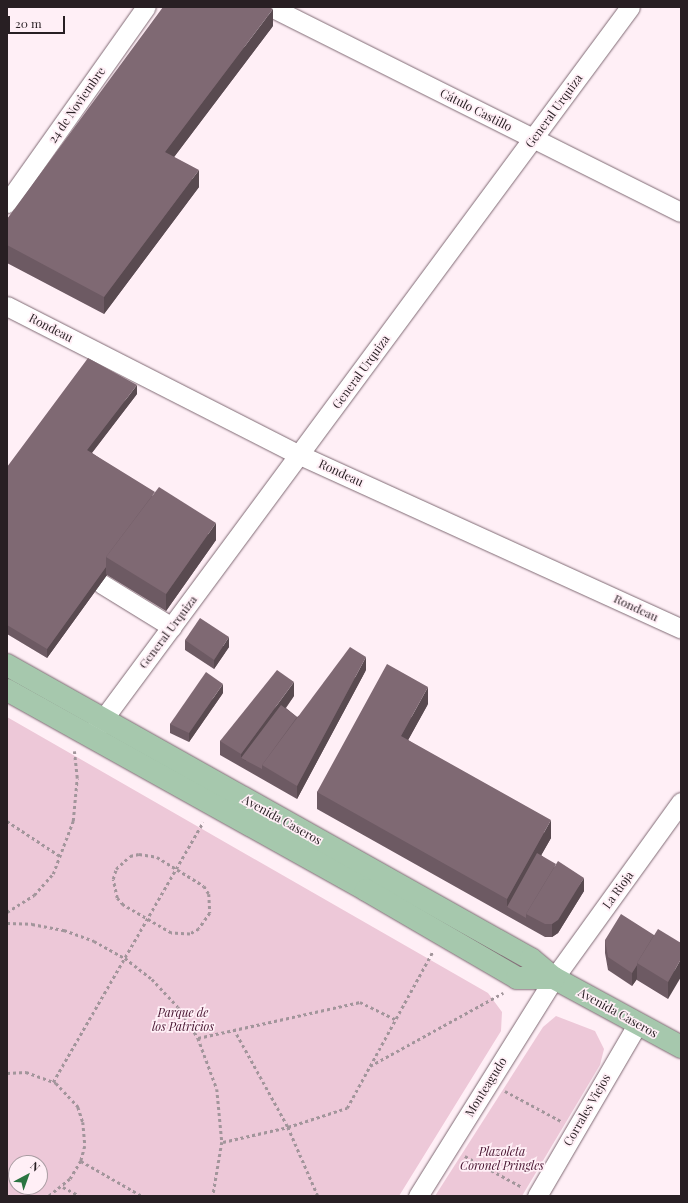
<!DOCTYPE html>
<meta charset="utf-8">
<style>
body{margin:0}
#map{position:relative;width:688px;height:1203px;overflow:hidden;background:#ffeff6;font-family:"Playfair Display",serif}
div>[style]{position:absolute}
[style*='--x']{left:calc(var(--x)*1px);top:calc(var(--y)*1px);width:calc(var(--w)*1px);rotate:calc(var(--a)*1deg)}
.green>*{inset:0;background:#edc8d8}
.path>*{height:2.5px;margin-top:-1.25px;transform-origin:0;background:repeating-linear-gradient(90deg,#a2959b 0 3px,transparent 0 6px)}
.roads{filter:drop-shadow(0 0 1px #7f6973) drop-shadow(0 0 1px #7f6973)}
.minor>*{height:19px;margin:-9.5px;padding:0 9.5px;transform-origin:9.5px;border-radius:9.5px;background:#fff}
.major>*{height:22px;margin:-11px;padding:0 11px;transform-origin:11px;border-radius:11px;background:#a6c8ad}
.wall>*{inset:0;background:#6d5a63}
.shaded-wall>*{inset:0;background:#594a50}
.building>*{inset:0;background:#7f6973}
span{translate:-50% -50%;white-space:nowrap;text-align:center;line-height:1.15;-webkit-text-stroke:3.5px #ffeff6;paint-order:stroke}
.street-label{font-size:12px;color:#281f23}
.park-label{font-size:12px;color:#481531;font-style:italic}
.frame{position:absolute;inset:0;border:8px solid #281f23;pointer-events:none}
.north{position:absolute;left:8px;top:1155px;width:40px;height:40px;box-sizing:border-box;background:#ffeff6;border:1px solid #a99ca2;border-radius:50%;rotate:41deg;font-size:11px;font-weight:700;line-height:16px;text-align:center;color:#281f23}
.north::after{content:'';display:block;margin:auto;width:14px;height:18px;background:#2b7441;clip-path:polygon(50% 0,100% 100%,50% 72%,0 100%)}
.scale{position:absolute;left:8px;top:16px;width:57px;height:18px;box-sizing:border-box;border:2px solid #281f23;border-top:0;padding-left:5px;font-size:12px;line-height:14px;white-space:nowrap;color:#281f23;-webkit-text-stroke:3px #ffeff6;paint-order:stroke}
</style>
<div id="map">
<div class="green">
<div style="clip-path:polygon(evenodd,7px 717px,488px 993px,502px 1012px,501px 1031px,399px 1196px,7px 1196px,7px 717px,16px 1163px,40px 1163px,40px 1187px,16px 1187px,16px 1163px)"></div>
<div style="clip-path:polygon(556px 1016px,595px 1031px,604px 1049px,600px 1065px,522px 1196px,435px 1196px,543px 1027px)"></div>
</div>
<div class="path">
<div style="--x:7;--y:821;--w:64;--a:33.4"></div>
<div style="--x:139;--y:854;--w:18;--a:9"></div>
<div style="--x:157;--y:857;--w:55;--a:31.7"></div>
<div style="--x:204;--y:886;--w:9;--a:58"></div>
<div style="--x:209;--y:894;--w:19;--a:87"></div>
<div style="--x:210;--y:913;--w:19;--a:125"></div>
<div style="--x:199;--y:929;--w:10;--a:151"></div>
<div style="--x:190;--y:934;--w:19;--a:-177"></div>
<div style="--x:171;--y:933;--w:56;--a:-149.7"></div>
<div style="--x:123;--y:905;--w:9;--a:-131"></div>
<div style="--x:117;--y:898;--w:19;--a:-102"></div>
<div style="--x:113;--y:879;--w:10;--a:-73"></div>
<div style="--x:116;--y:869;--w:19;--a:-43"></div>
<div style="--x:130;--y:856;--w:9;--a:-13"></div>
<div style="--x:7;--y:912;--w:32;--a:-32"></div>
<div style="--x:34;--y:895;--w:28;--a:-48"></div>
<div style="--x:53;--y:874;--w:57;--a:-69.3"></div>
<div style="--x:73;--y:821;--w:43;--a:-84.7"></div>
<div style="--x:77;--y:778;--w:27;--a:-96"></div>
<div style="--x:7;--y:923;--w:25;--a:2"></div>
<div style="--x:32;--y:924;--w:33;--a:11"></div>
<div style="--x:64;--y:930;--w:32;--a:20"></div>
<div style="--x:94;--y:941;--w:35;--a:29"></div>
<div style="--x:125;--y:958;--w:34;--a:38"></div>
<div style="--x:152;--y:979;--w:38;--a:47"></div>
<div style="--x:178;--y:1007;--w:37;--a:57"></div>
<div style="--x:198;--y:1038;--w:54;--a:69.6"></div>
<div style="--x:217;--y:1089;--w:53;--a:84.6"></div>
<div style="--x:222;--y:1142;--w:55;--a:99.5"></div>
<div style="--x:234;--y:1029;--w:112;--a:61.1"></div>
<div style="--x:288;--y:1127;--w:75;--a:66.5"></div>
<div style="--x:198;--y:1038;--w:166;--a:-12.5"></div>
<div style="--x:360;--y:1002;--w:39;--a:26"></div>
<div style="--x:370;--y:1066;--w:131;--a:-61.3"></div>
<div style="--x:7;--y:1073;--w:19;--a:-3"></div>
<div style="--x:26;--y:1072;--w:32;--a:20"></div>
<div style="--x:56;--y:1083;--w:33;--a:47"></div>
<div style="--x:78;--y:1107;--w:16;--a:72"></div>
<div style="--x:83;--y:1122;--w:24;--a:85"></div>
<div style="--x:85;--y:1146;--w:16;--a:105"></div>
<div style="--x:81;--y:1161;--w:21;--a:121"></div>
<div style="--x:70;--y:1179;--w:27;--a:141"></div>
<div style="--x:53;--y:1082;--w:300;--a:-60"></div>
<div style="--x:505;--y:1091;--w:64;--a:28.2"></div>
<div style="--x:223;--y:1142;--w:67;--a:-13"></div>
<div style="--x:288;--y:1127;--w:62;--a:-17.9"></div>
<div style="--x:347;--y:1108;--w:48;--a:-61.3"></div>
<div style="--x:370;--y:1066;--w:152;--a:-28.8"></div>
<div style="--x:465;--y:1156;--w:65;--a:28.5"></div>
<div style="--x:81;--y:1161;--w:70;--a:29.8"></div>
<div style="--x:63;--y:1187;--w:19;--a:28"></div>
</div>
<div class="roads">
<div class="minor">
<div style="--x:271;--y:7;--w:458;--a:26.6"></div>
<div style="--x:7;--y:203;--w:240;--a:-54.7"></div>
<div style="--x:7;--y:306;--w:329;--a:27"></div>
<div style="--x:300;--y:455;--w:419;--a:24.5"></div>
<div style="--x:102;--y:584;--w:82;--a:31.6"></div>
<div style="--x:95;--y:730;--w:899;--a:-53.5"></div>
<div style="--x:418;--y:1196;--w:257;--a:-58"></div>
<div style="--x:554;--y:978;--w:217;--a:-54.2"></div>
<div style="--x:537;--y:1196;--w:200;--a:-59.7"></div>
</div>
<div class="major">
<div style="--x:7;--y:665;--w:601;--a:29.3"></div>
<div style="--x:531;--y:959;--w:30;--a:40"></div>
<div style="--x:554;--y:978;--w:145;--a:28.5"></div>
<div style="--x:7;--y:690;--w:411;--a:29.1"></div>
<div style="--x:366;--y:890;--w:175;--a:30.2"></div>
<div style="--x:517;--y:978;--w:37;--a:0"></div>
</div>
</div>
<div class="wall">
<div style="clip-path:polygon(273px 26px,174px 157px,199px 187px,104px 314px,7px 263px,7px 219px)"></div>
<div style="clip-path:polygon(137px 394px,92px 453px,216px 540px,166px 611px,107px 575px,47px 658px,7px 634px,7px 467px)"></div>
<div style="clip-path:polygon(185px 640px,229px 647px,214px 669px,185px 650px)"></div>
<div style="clip-path:polygon(366px 670px,297px 799px,220px 755px,220px 741px,294px 696px,286px 708px,297px 717px)"></div>
<div style="clip-path:polygon(223px 693px,189px 742px,170px 733px,170px 724px)"></div>
<div style="clip-path:polygon(428px 704px,408px 740px,551px 838px,541px 855px,584px 891px,558px 933px,552px 937px,545px 937px,317px 809px,317px 792px)"></div>
<div style="clip-path:polygon(654px 935px,681px 943px,668px 999px,637px 980px,637px 979px,632px 986px,608px 970px,605px 953px,605px 940px)"></div>
</div>
<div class="shaded-wall">
<div style="clip-path:polygon(273px 9px,273px 26px,165px 169px,165px 152px)"></div>
<div style="clip-path:polygon(199px 170px,199px 187px,104px 314px,104px 297px)"></div>
<div style="clip-path:polygon(137px 385px,137px 394px,87px 459px,87px 450px)"></div>
<div style="clip-path:polygon(216px 523px,216px 540px,166px 611px,166px 594px)"></div>
<div style="clip-path:polygon(106px 567px,106px 574px,107px 575px,47px 658px,47px 649px)"></div>
<div style="clip-path:polygon(229px 637px,229px 647px,214px 669px,214px 660px)"></div>
<div style="clip-path:polygon(366px 657px,366px 670px,297px 799px,297px 786px)"></div>
<div style="clip-path:polygon(294px 682px,294px 696px,246px 761px,241px 758px,241px 754px)"></div>
<div style="clip-path:polygon(223px 684px,223px 693px,189px 742px,189px 733px)"></div>
<div style="clip-path:polygon(428px 687px,428px 704px,401px 753px,401px 736px)"></div>
<div style="clip-path:polygon(551px 820px,551px 838px,511px 909px,507px 907px,507px 916px,507px 899px)"></div>
<div style="clip-path:polygon(584px 878px,584px 891px,558px 933px,552px 937px,552px 924px)"></div>
<div style="clip-path:polygon(681px 959px,681px 977px,668px 999px,668px 982px)"></div>
<div style="clip-path:polygon(637px 965px,637px 979px,632px 986px,632px 973px)"></div>
</div>
<div class="building">
<div style="clip-path:polygon(163px 7px,269px 7px,273px 9px,165px 152px,199px 170px,104px 297px,7px 245px,7px 219px)"></div>
<div style="clip-path:polygon(88px 358px,137px 385px,87px 450px,155px 492px,106px 557px,106px 567px,47px 649px,7px 625px,7px 467px)"></div>
<div style="clip-path:polygon(159px 487px,216px 523px,166px 594px,106px 557px)"></div>
<div style="clip-path:polygon(200px 618px,229px 637px,214px 660px,185px 640px)"></div>
<div style="clip-path:polygon(350px 647px,366px 657px,297px 786px,262px 765px)"></div>
<div style="clip-path:polygon(387px 664px,428px 687px,401px 736px,551px 820px,507px 899px,317px 792px)"></div>
<div style="clip-path:polygon(277px 670px,294px 682px,241px 754px,220px 741px)"></div>
<div style="clip-path:polygon(206px 672px,223px 684px,189px 733px,170px 724px)"></div>
<div style="clip-path:polygon(281px 705px,297px 717px,262px 765px,262px 769px,241px 758px)"></div>
<div style="clip-path:polygon(537px 853px,556px 864px,526px 914px,526px 918px,507px 907px)"></div>
<div style="clip-path:polygon(558px 861px,584px 878px,558px 920px,552px 924px,545px 924px,526px 914px)"></div>
<div style="clip-path:polygon(621px 914px,654px 935px,637px 963px,637px 965px,632px 973px,608px 957px,605px 940px)"></div>
<div style="clip-path:polygon(658px 929px,681px 943px,681px 959px,668px 982px,637px 963px)"></div>
</div>
<div class="street-label">
<span style="left:77px;top:105px;rotate:-55deg">24 de Noviembre</span>
<span style="left:476px;top:110px;rotate:27deg">Cátulo Castillo</span>
<span style="left:554px;top:111px;rotate:-54deg">General Urquiza</span>
<span style="left:51px;top:328px;rotate:27deg">Rondeau</span>
<span style="left:361px;top:372px;rotate:-54deg">General Urquiza</span>
<span style="left:341px;top:473px;rotate:25deg">Rondeau</span>
<span style="left:636px;top:608px;rotate:25deg">Rondeau</span>
<span style="left:168px;top:632px;rotate:-53deg">General Urquiza</span>
<span style="left:282px;top:820px;rotate:29deg">Avenida Caseros</span>
<span style="left:618px;top:890px;rotate:-54deg">La Rioja</span>
<span style="left:618px;top:1013px;rotate:29deg">Avenida Caseros</span>
<span style="left:486px;top:1087px;rotate:-58deg">Monteagudo</span>
<span style="left:587px;top:1110px;rotate:-60deg">Corrales Viejos</span>
</div>
<div class="park-label">
<span style="left:183px;top:1020px">Parque de<br>los Patricios</span>
<span style="left:502px;top:1159px">Plazoleta<br>Coronel Pringles</span>
</div>
<div class="frame"></div>
<div class="north">N</div>
<div class="scale">20 m</div>
</div>
